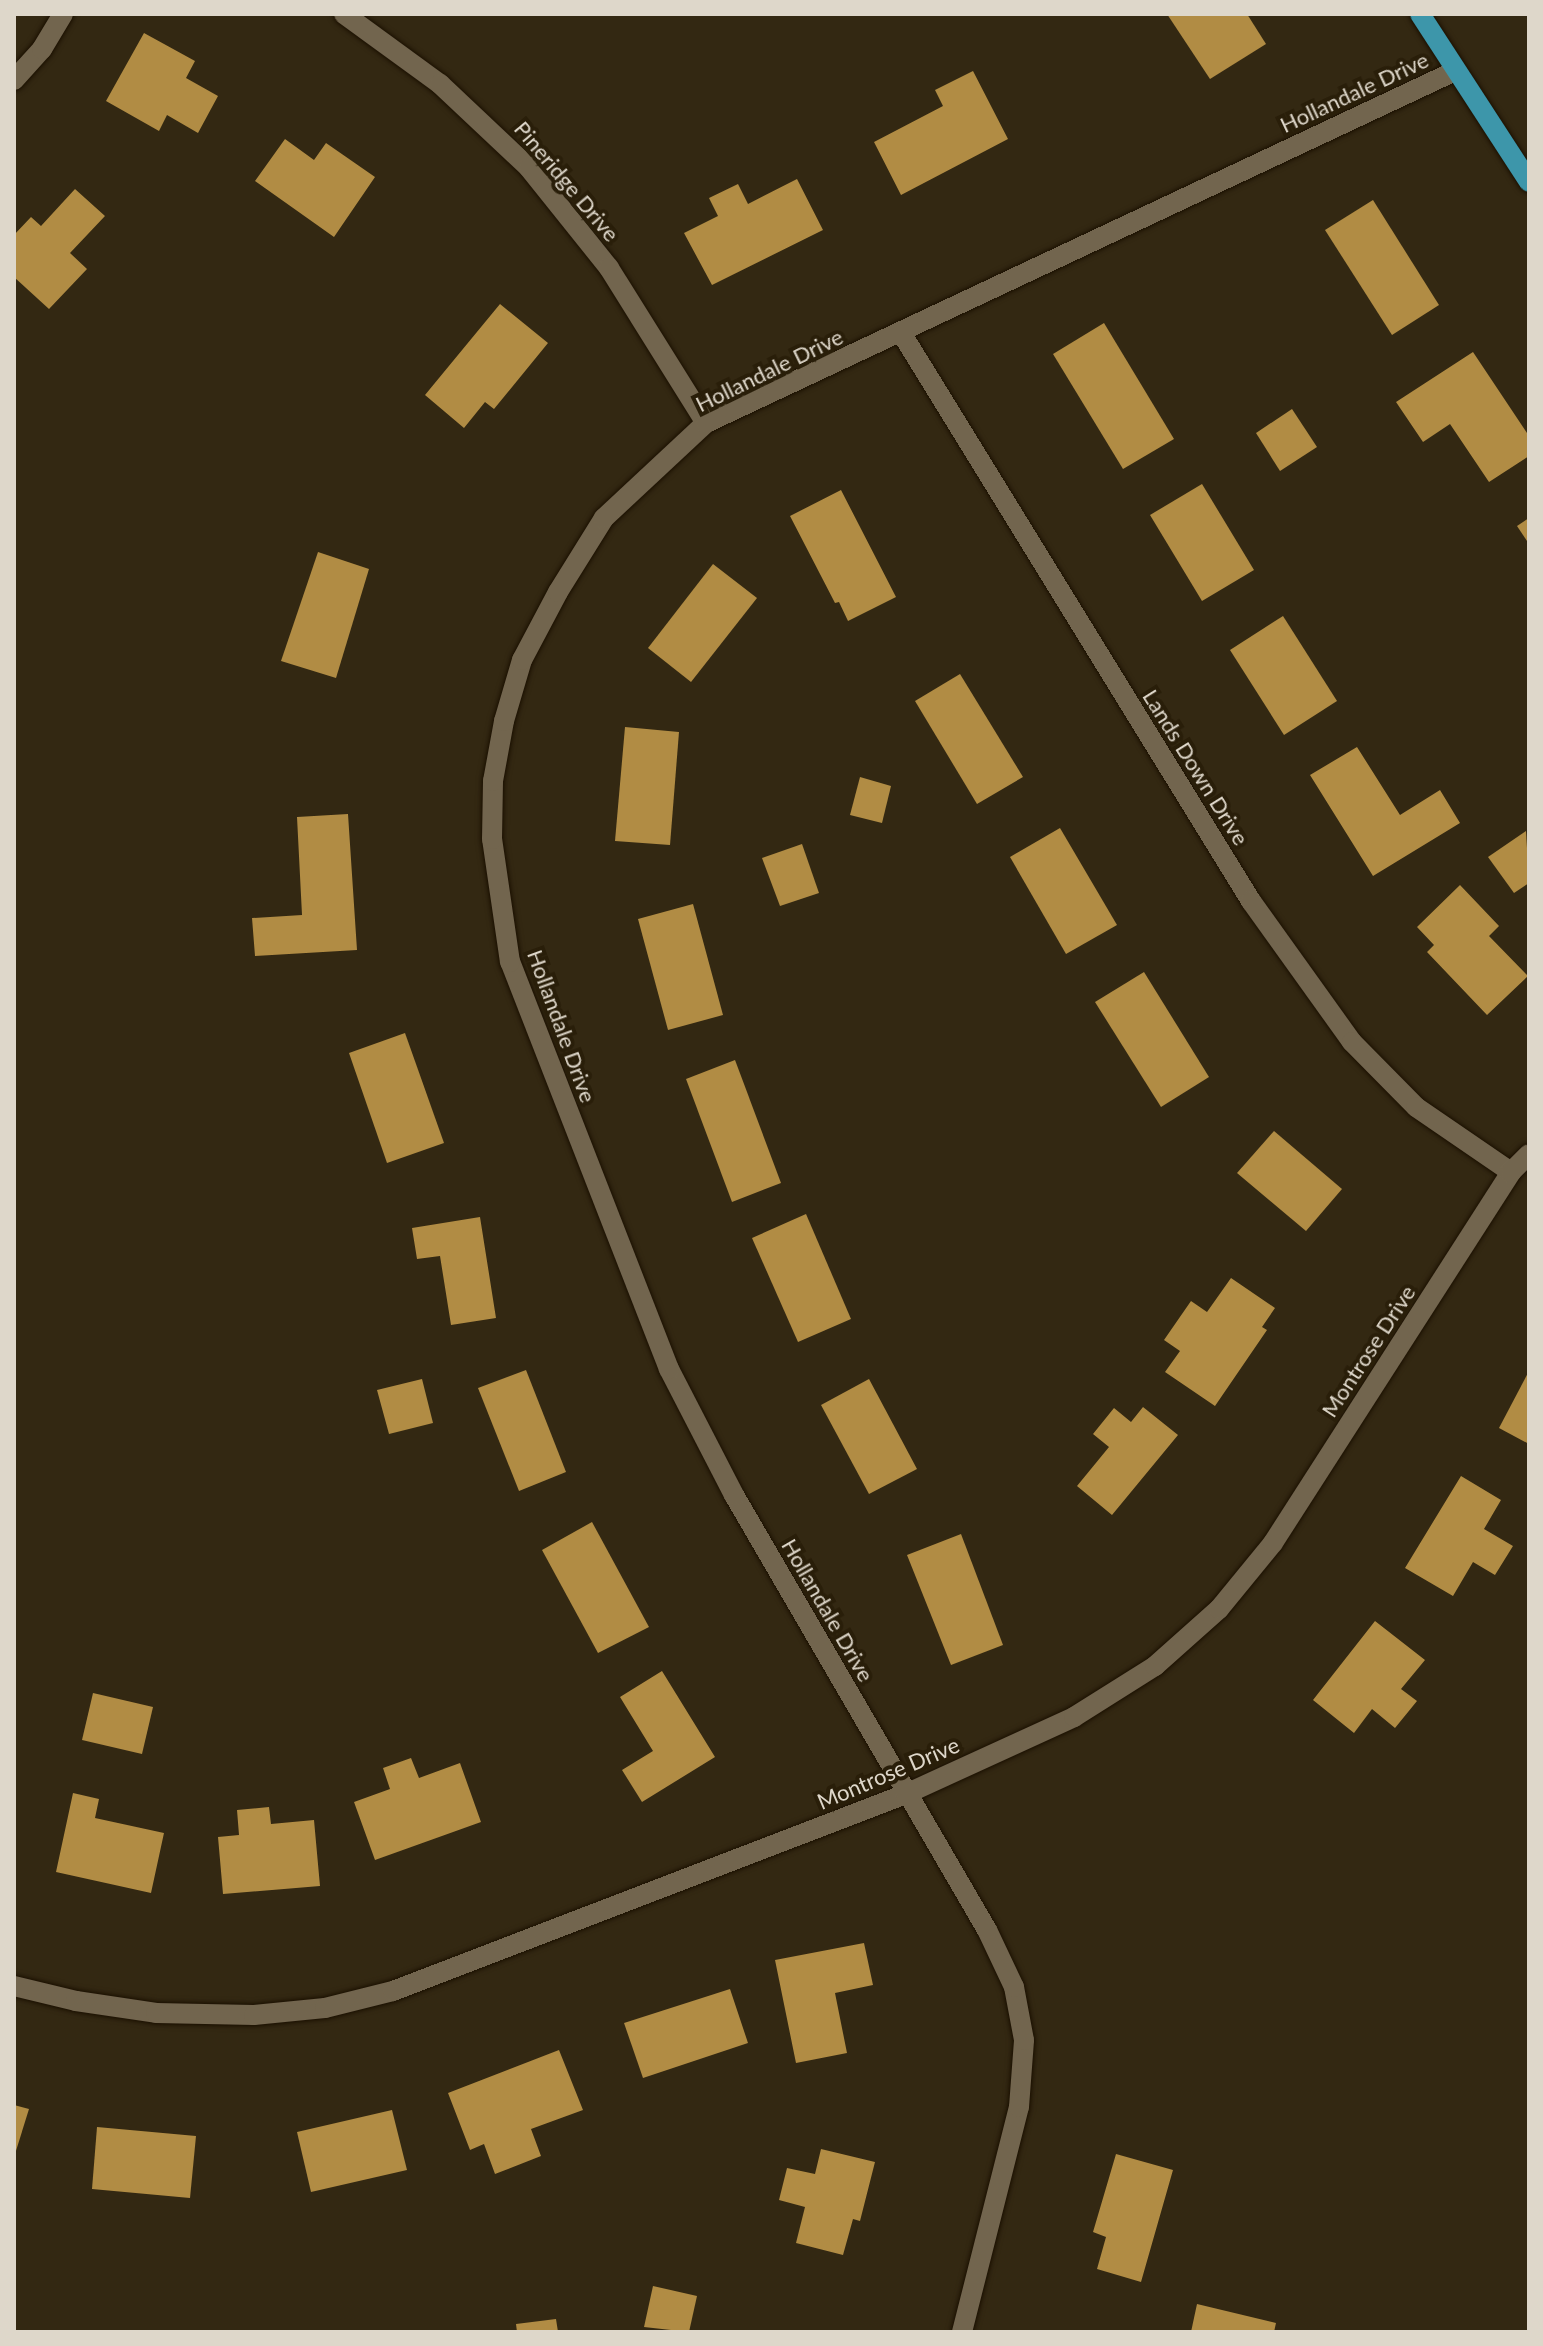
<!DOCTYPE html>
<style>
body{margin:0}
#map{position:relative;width:1543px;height:2346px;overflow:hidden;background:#332812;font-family:Lato,sans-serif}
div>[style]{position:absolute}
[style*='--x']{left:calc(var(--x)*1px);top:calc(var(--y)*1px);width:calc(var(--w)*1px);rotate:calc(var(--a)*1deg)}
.building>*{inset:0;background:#b18c44}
.roads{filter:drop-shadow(0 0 2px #1b1000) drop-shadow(0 0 2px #1b1000)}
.minor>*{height:20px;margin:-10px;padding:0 10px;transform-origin:10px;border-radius:10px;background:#72654e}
.primary>*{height:20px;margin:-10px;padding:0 10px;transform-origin:10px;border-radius:10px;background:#3d96aa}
span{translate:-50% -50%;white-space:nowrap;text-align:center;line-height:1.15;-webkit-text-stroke:8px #291e09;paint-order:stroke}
.street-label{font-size:22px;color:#ded7ca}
.frame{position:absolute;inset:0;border:16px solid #ded7ca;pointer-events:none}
</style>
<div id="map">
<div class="building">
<div style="clip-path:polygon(1167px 14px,1247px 14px,1266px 44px,1210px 79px)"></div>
<div style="clip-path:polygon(144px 33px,195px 61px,186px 78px,218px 96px,198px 133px,167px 115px,159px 131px,106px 101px)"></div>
<div style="clip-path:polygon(973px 71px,1008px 139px,901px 195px,874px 142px,943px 106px,935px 90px)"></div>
<div style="clip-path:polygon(285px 139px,314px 160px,326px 143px,375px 177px,334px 237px,255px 181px)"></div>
<div style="clip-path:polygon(797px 179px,823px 230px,712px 285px,684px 233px,718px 216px,709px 198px,738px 184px,748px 204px)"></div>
<div style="clip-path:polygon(75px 189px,105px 216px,70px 253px,87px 269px,49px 309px,14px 277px,14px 235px,31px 217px,41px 226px)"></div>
<div style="clip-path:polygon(1373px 200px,1439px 305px,1392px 335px,1325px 230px)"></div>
<div style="clip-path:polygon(500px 304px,548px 343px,494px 409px,485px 402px,464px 428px,425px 395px)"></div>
<div style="clip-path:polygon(1104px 323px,1174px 439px,1123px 469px,1053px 354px)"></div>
<div style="clip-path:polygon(1473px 352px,1529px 436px,1529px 456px,1489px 482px,1450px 424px,1423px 442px,1396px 402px)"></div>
<div style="clip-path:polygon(1292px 409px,1317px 447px,1280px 471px,1256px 433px)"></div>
<div style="clip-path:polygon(1202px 484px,1254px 570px,1202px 601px,1150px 515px)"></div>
<div style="clip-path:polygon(841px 490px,896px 597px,848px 621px,839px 602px,835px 603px,790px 516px)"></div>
<div style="clip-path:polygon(1529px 518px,1529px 544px,1517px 526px)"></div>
<div style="clip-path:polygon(318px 552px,369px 569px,336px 678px,281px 661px)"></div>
<div style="clip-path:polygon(713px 564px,757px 598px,691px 682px,648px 648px)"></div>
<div style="clip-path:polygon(1283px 616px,1337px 701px,1284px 735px,1230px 650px)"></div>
<div style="clip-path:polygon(960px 674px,1023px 777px,977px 804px,915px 701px)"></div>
<div style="clip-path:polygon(625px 727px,679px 732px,670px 845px,615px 841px)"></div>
<div style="clip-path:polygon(1357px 747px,1400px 815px,1440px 790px,1460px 823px,1373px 876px,1310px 775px)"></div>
<div style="clip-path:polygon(860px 777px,891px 786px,882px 823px,850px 815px)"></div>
<div style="clip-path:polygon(348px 814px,357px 950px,255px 956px,252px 918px,302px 915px,297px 817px)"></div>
<div style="clip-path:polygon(1060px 828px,1117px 925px,1066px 954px,1010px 857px)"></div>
<div style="clip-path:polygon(1526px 831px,1529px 883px,1514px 893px,1488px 857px)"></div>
<div style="clip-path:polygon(802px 844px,819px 893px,780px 906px,762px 858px)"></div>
<div style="clip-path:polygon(1460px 885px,1499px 926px,1489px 936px,1528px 976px,1487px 1015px,1427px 952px,1434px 945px,1417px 927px)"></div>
<div style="clip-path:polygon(693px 904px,723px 1015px,668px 1030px,638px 919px)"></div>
<div style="clip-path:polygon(1144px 972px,1209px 1077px,1161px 1107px,1095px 1002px)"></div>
<div style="clip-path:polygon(405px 1033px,444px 1143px,387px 1163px,349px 1053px)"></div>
<div style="clip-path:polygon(735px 1060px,781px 1183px,732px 1202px,686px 1079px)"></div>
<div style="clip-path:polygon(1274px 1131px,1342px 1189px,1306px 1231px,1237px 1173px)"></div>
<div style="clip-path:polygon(806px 1214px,851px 1319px,798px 1342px,752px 1238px)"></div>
<div style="clip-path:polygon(480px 1217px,496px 1318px,451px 1325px,440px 1256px,417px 1259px,412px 1228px)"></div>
<div style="clip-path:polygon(1231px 1278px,1275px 1308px,1262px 1327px,1267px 1330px,1215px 1406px,1165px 1372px,1180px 1351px,1164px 1340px,1191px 1301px,1207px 1312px)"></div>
<div style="clip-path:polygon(526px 1370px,566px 1472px,519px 1491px,478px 1388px)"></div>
<div style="clip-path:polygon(1529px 1371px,1529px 1444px,1499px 1428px)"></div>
<div style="clip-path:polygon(422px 1379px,433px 1423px,389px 1434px,377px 1390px)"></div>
<div style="clip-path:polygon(869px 1379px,917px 1469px,869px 1494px,821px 1405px)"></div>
<div style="clip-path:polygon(1143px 1407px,1178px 1435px,1112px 1515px,1077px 1486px,1109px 1447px,1093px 1434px,1114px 1408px,1131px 1422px)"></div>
<div style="clip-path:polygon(1461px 1476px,1501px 1500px,1484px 1529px,1513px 1546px,1495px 1575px,1473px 1562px,1453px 1596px,1405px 1568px)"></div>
<div style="clip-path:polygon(592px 1522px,649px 1627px,598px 1653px,542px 1550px)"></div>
<div style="clip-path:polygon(961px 1534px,1003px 1645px,951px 1665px,907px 1555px)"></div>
<div style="clip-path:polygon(1375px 1621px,1425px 1660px,1401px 1689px,1417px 1701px,1395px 1728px,1372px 1709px,1354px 1733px,1313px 1700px)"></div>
<div style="clip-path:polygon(662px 1671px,715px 1757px,642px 1802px,622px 1770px,653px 1751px,620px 1697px)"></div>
<div style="clip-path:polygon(93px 1693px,153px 1707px,142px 1754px,82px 1740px)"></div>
<div style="clip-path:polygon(411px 1758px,419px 1778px,460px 1763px,481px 1822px,375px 1860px,354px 1802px,390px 1789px,383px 1768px)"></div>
<div style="clip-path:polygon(73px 1793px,99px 1799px,95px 1818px,164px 1833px,151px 1893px,56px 1872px)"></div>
<div style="clip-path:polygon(269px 1807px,271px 1824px,314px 1820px,320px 1886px,223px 1894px,218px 1837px,239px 1835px,237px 1810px)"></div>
<div style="clip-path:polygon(864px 1943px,873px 1985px,835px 1993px,847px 2053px,796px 2063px,775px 1960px)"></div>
<div style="clip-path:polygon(730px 1989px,748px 2043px,643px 2078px,624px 2023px)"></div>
<div style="clip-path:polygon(559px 2050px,583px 2110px,531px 2129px,541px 2156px,495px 2174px,484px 2144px,470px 2150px,448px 2093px)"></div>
<div style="clip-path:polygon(14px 2105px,29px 2109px,15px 2154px,14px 2154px)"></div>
<div style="clip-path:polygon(392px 2110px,407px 2170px,311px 2192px,297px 2132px)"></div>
<div style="clip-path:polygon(97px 2127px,196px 2136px,190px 2198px,92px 2189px)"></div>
<div style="clip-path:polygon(821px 2149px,875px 2162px,860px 2221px,853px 2219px,843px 2255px,796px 2243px,805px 2207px,779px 2200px,787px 2168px,815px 2174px)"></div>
<div style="clip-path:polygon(1116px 2154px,1173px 2170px,1141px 2282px,1097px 2269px,1106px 2237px,1093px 2232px)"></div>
<div style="clip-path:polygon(653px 2286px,697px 2296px,689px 2332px,644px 2327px)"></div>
<div style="clip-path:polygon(1197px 2304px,1276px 2323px,1274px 2332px,1191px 2332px)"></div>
<div style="clip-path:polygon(556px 2319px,558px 2332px,517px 2332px,516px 2324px)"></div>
</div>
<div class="roads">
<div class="minor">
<div style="--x:344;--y:14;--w:119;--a:36.1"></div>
<div style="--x:440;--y:84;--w:122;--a:43.3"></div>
<div style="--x:529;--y:168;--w:128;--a:51.3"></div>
<div style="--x:609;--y:268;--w:183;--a:58"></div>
<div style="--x:14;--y:80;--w:42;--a:-47.9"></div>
<div style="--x:42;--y:49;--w:41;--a:-59"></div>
<div style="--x:902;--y:334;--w:666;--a:58.39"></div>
<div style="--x:1251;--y:901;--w:173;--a:54.4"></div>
<div style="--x:1352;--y:1042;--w:91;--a:45.4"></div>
<div style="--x:1416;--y:1107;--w:115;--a:34.4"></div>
<div style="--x:14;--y:1986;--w:64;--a:13.6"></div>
<div style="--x:76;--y:2001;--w:81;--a:8.5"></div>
<div style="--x:156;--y:2013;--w:98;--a:1.2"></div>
<div style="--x:254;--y:2015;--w:71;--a:-5.6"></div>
<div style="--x:325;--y:2008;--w:70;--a:-14"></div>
<div style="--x:393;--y:1991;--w:550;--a:-21.01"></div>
<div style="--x:906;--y:1794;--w:185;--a:-24.6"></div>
<div style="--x:1074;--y:1717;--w:96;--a:-32.2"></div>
<div style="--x:1155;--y:1666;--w:86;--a:-41.7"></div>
<div style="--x:1219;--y:1609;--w:85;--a:-50.7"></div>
<div style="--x:1273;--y:1543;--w:441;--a:-57.3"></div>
<div style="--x:1511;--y:1172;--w:25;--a:-45"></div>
<div style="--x:962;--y:2332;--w:232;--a:-75.8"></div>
<div style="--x:1019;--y:2107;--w:67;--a:-85.7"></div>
<div style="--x:1024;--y:2040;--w:54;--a:-100.7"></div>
<div style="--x:1014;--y:1987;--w:63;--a:-115.3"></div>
<div style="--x:987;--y:1930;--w:503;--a:-120.18"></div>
<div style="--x:734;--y:1495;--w:142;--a:-117.3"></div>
<div style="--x:669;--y:1369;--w:437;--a:-111.3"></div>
<div style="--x:510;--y:962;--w:124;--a:-98.3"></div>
<div style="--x:492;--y:839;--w:58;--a:-89"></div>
<div style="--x:493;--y:781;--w:61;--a:-79.6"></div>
<div style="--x:504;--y:721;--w:64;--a:-73.6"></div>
<div style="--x:522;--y:660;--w:77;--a:-62.1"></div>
<div style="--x:558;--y:592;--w:87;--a:-58.1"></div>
<div style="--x:604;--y:518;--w:139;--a:-43"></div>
<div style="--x:706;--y:423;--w:828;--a:-25.17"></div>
</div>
<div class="primary">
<div style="--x:1420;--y:14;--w:200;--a:57"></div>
</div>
</div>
<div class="street-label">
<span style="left:1354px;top:92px;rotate:-25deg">Hollandale Drive</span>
<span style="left:567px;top:181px;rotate:50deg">Pineridge Drive</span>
<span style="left:769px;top:370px;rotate:-26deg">Hollandale Drive</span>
<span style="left:1196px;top:767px;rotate:58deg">Lands Down Drive</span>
<span style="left:562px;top:1026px;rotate:70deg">Hollandale Drive</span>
<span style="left:1368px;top:1351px;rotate:-57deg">Montrose Drive</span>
<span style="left:828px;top:1610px;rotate:60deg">Hollandale Drive</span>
<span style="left:888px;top:1773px;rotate:-23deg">Montrose Drive</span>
</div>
<div class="frame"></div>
</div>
